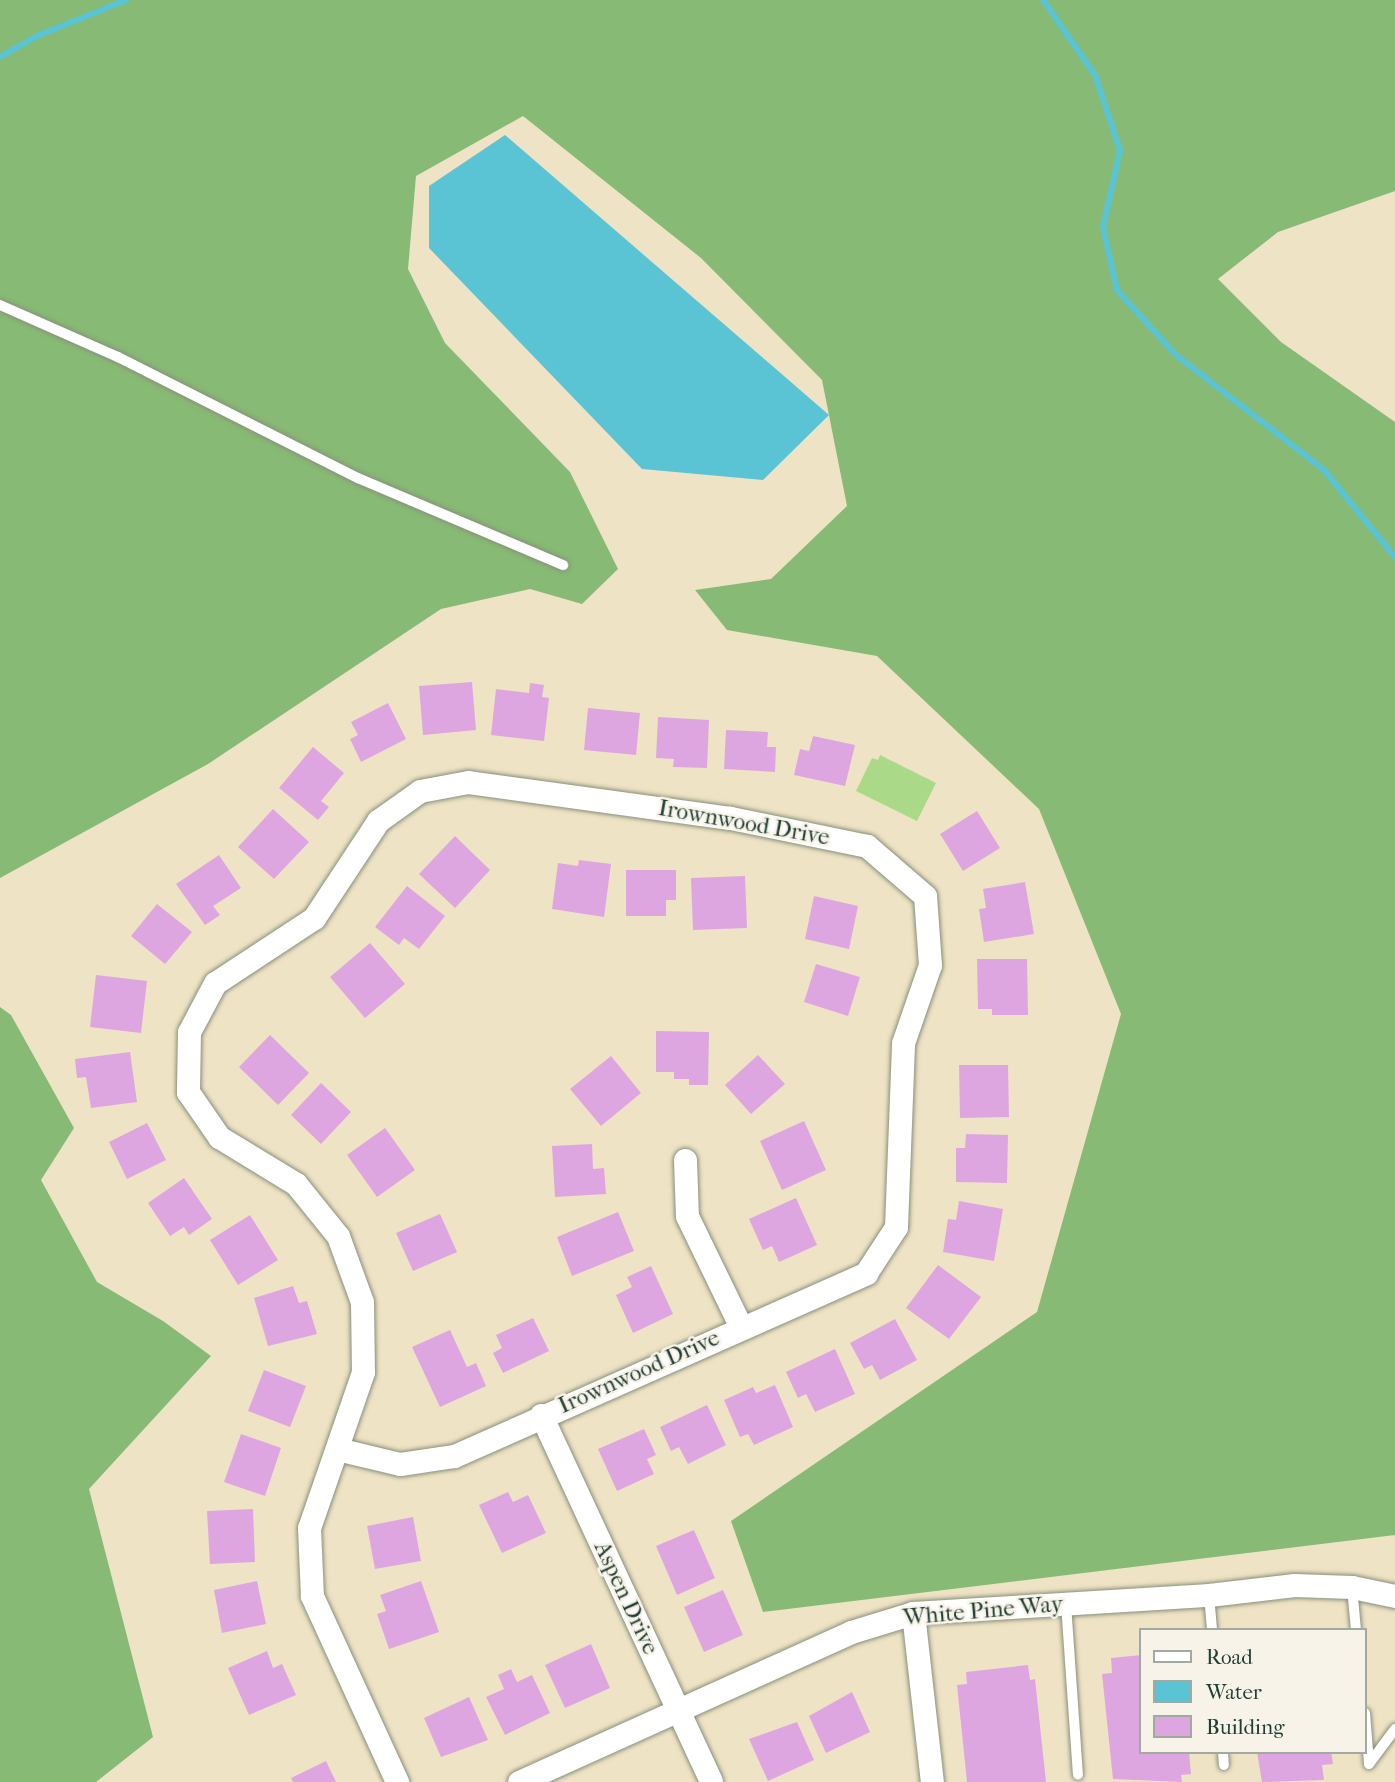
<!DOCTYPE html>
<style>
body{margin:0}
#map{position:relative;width:1395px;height:1782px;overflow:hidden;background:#efe3c5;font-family:"IM FELL French Canon",serif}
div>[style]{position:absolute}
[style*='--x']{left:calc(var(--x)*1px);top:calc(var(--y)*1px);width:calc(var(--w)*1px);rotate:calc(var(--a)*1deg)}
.green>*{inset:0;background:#aada88}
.forest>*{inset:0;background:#87ba74}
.water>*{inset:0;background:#5ac4d5}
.stream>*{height:6px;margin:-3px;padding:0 3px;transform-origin:3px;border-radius:3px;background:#5ac4d5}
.building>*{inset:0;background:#dea6e1}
.roads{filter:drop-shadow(0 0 2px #87907c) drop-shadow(0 0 2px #87907c)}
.service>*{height:10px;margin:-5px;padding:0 5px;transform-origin:5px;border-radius:5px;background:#fff}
.minor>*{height:23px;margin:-11.5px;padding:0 11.5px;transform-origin:11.5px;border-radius:11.5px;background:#fff}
span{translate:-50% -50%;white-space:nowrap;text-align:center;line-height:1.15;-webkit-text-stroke:5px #f7f3e8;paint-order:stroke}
.street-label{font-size:23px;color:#1f3d34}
.legend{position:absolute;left:1139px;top:1628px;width:228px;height:126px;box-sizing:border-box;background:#f7f3e8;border:2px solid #a1aaa0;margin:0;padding:9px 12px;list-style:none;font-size:21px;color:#1f3d34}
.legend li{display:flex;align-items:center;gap:14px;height:35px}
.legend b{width:35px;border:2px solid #a1aaa0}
</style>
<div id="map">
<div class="green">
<div style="clip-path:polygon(880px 755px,936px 783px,917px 821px,856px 791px,872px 758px,878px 760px)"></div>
</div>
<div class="forest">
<div style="clip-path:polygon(0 0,1395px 0,1395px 191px,1278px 232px,1218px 279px,1281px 342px,1395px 422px,1395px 1535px,763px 1612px,731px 1521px,1037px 1312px,1121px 1014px,1039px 809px,877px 656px,727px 630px,695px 590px,771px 579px,847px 506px,822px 380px,701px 258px,523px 116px,416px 176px,408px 269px,445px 343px,570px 472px,618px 569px,582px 604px,530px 589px,441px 609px,208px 764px,0 878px)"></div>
<div style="clip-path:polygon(0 1007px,11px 1015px,74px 1128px,41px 1180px,97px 1282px,163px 1321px,211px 1356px,89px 1489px,153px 1737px,96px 1782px,0 1782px)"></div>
</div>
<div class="water">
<div style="clip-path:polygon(505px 135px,829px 415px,763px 480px,642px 469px,429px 248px,429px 186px)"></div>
</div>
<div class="stream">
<div style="--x:1043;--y:0;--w:91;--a:55.3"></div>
<div style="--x:1095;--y:75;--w:79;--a:71.6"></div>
<div style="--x:1120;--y:150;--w:79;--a:102.4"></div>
<div style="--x:1103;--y:227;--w:65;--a:77.5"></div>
<div style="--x:1117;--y:290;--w:88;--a:47.8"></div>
<div style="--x:1176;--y:355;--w:187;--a:37.8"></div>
<div style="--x:1324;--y:470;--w:112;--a:50.8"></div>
<div style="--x:0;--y:57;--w:43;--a:-29.6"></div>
<div style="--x:37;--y:36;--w:96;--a:-22"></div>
</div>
<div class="building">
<div style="clip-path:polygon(472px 682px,476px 730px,423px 735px,419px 686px)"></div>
<div style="clip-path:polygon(530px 683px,544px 685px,542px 697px,549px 698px,544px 741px,491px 735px,496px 689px,529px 693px)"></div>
<div style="clip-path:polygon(388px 703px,406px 739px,361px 762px,350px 739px,358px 735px,351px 722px)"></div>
<div style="clip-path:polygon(588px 708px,640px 713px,636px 755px,584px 750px)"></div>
<div style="clip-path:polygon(658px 717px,709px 720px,707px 768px,673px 767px,674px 759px,656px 758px)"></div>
<div style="clip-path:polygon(726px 730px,768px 732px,767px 747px,776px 747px,775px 772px,724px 769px)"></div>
<div style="clip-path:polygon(813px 736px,855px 745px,845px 786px,794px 775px,800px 749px,809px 751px)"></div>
<div style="clip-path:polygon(313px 747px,344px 773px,321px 801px,329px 807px,318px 820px,279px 788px)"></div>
<div style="clip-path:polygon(273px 809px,309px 842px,274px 879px,238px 847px)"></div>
<div style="clip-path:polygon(977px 811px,1000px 848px,963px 871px,940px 834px)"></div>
<div style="clip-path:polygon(455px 836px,490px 870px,455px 908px,419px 874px)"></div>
<div style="clip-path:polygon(219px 855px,241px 888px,213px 906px,220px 915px,205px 925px,176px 884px)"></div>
<div style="clip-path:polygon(579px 860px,611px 864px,604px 917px,552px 909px,558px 863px,578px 866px)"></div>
<div style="clip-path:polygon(626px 870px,676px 870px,676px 900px,666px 900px,666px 916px,626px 916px)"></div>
<div style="clip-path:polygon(745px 876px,747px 928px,693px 930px,691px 878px)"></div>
<div style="clip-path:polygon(1025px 882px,1034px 934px,984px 942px,979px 909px,986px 908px,983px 889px)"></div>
<div style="clip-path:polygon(407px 886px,445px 916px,419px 949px,404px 938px,399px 945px,375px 927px)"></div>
<div style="clip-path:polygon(814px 896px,858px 906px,849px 949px,805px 939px)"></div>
<div style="clip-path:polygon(157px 904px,192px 932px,165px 964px,131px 936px)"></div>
<div style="clip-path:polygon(370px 943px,405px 984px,365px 1018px,330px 977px)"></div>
<div style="clip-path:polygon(977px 959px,1027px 959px,1028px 1015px,992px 1015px,992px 1009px,978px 1009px)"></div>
<div style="clip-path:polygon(816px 964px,860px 977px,848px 1016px,804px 1002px)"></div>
<div style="clip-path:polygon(96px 975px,147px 981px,141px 1033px,90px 1027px)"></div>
<div style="clip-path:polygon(656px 1031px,709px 1032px,708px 1085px,689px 1085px,689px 1079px,674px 1079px,674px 1072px,656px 1072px)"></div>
<div style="clip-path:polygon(270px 1035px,309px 1073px,278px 1105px,239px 1067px)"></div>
<div style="clip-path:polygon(130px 1052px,137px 1102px,91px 1108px,86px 1077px,77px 1078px,75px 1059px)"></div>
<div style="clip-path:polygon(758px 1055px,785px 1084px,751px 1114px,725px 1085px)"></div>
<div style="clip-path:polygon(611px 1056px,641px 1093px,601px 1126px,570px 1089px)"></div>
<div style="clip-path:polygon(959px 1065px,1008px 1065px,1009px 1117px,960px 1118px)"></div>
<div style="clip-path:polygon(321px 1083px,351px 1112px,321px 1144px,291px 1115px)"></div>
<div style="clip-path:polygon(804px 1121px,826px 1170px,782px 1190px,760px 1141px)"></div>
<div style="clip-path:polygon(147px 1123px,166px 1160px,127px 1179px,109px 1142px)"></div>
<div style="clip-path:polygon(385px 1128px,415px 1170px,377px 1197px,347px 1155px)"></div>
<div style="clip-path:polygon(966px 1134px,1008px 1135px,1007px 1183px,956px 1182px,956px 1148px,965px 1148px)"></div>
<div style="clip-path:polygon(592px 1144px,593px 1169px,604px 1168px,606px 1194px,555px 1197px,552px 1146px)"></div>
<div style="clip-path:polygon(184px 1178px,212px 1219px,189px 1235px,184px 1227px,170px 1236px,148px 1203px)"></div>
<div style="clip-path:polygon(796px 1198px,817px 1245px,779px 1262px,772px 1246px,763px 1250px,749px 1219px)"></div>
<div style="clip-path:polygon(959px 1201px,1003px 1209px,994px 1261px,943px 1252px,948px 1219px,956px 1220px)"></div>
<div style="clip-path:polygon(618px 1212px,634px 1251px,572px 1276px,557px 1237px)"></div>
<div style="clip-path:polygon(440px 1214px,457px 1252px,413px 1271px,396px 1233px)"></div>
<div style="clip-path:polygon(250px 1215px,278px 1260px,238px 1285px,210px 1240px)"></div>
<div style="clip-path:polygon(938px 1265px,981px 1297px,949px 1339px,906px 1308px)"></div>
<div style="clip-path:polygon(651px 1266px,673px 1314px,633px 1333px,616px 1295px,632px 1287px,627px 1277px)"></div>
<div style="clip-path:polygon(293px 1286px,299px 1303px,307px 1301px,317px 1334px,268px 1346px,254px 1298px)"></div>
<div style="clip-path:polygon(533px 1318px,549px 1351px,503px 1373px,493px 1353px,502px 1348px,496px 1335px)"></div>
<div style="clip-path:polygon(895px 1319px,917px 1360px,880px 1380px,872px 1365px,864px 1369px,850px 1343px)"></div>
<div style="clip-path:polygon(450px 1330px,467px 1367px,476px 1363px,486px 1386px,440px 1407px,412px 1347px)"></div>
<div style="clip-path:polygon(835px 1349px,855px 1394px,815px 1412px,806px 1394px,798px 1398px,786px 1372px)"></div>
<div style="clip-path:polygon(264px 1370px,306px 1386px,290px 1427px,248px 1411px)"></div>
<div style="clip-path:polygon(775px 1385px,793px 1427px,754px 1445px,748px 1434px,740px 1437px,724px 1400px,753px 1387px,756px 1393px)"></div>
<div style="clip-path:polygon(707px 1405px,726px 1445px,688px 1464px,679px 1447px,671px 1451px,660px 1427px)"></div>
<div style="clip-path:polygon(644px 1429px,656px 1455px,647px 1459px,654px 1474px,617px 1491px,598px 1449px)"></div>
<div style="clip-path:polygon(241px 1434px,281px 1448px,265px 1496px,224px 1482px)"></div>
<div style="clip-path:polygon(508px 1492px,513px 1502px,528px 1495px,546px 1533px,502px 1553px,479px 1505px)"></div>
<div style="clip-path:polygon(253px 1509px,255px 1562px,210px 1564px,207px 1511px)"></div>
<div style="clip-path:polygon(413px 1517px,421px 1561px,375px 1569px,367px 1526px)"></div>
<div style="clip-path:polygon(694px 1530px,715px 1578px,677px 1595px,656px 1546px)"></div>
<div style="clip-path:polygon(257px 1581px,266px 1624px,222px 1633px,214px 1590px)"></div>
<div style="clip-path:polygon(421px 1581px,439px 1632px,389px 1649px,377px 1614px,386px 1611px,380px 1595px)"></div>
<div style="clip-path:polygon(723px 1590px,743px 1635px,704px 1652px,684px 1607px)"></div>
<div style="clip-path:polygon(591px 1644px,610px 1688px,565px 1708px,545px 1665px)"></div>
<div style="clip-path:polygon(267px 1651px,273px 1668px,282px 1664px,296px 1695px,249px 1715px,228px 1668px)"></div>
<div style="clip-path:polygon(1141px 1655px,1141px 1752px,1189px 1752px,1191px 1774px,1181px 1775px,1182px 1782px,1113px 1779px,1102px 1674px,1112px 1673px,1111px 1658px)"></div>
<div style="clip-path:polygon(1028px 1665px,1030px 1680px,1035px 1679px,1046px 1782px,967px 1782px,957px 1685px,967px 1684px,966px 1672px)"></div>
<div style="clip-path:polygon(511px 1669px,517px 1682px,532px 1675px,550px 1713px,505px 1735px,486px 1697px,504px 1689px,498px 1675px)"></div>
<div style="clip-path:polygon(852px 1692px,870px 1732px,826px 1753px,809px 1716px)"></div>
<div style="clip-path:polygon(469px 1697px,488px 1740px,441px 1757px,424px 1718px)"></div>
<div style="clip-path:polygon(797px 1722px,814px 1760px,768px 1781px,749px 1739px)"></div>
<div style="clip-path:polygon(1257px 1752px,1331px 1752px,1333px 1764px,1322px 1765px,1324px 1780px,1262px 1782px)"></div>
<div style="clip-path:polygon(326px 1761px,336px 1782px,293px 1782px,291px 1778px)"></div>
</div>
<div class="roads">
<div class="service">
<div style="--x:0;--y:305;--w:129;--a:23.8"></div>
<div style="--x:118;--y:357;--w:269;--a:26.8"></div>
<div style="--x:358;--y:478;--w:223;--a:23"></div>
<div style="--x:1352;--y:1587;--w:43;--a:84.7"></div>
<div style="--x:1209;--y:1595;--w:35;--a:85"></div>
<div style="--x:1066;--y:1604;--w:171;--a:86"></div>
<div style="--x:1365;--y:1713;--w:51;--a:85.5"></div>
<div style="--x:1369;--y:1764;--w:44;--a:-53.4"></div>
<div style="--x:1223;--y:1752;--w:13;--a:86"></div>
</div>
<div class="minor">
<div style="--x:685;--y:1160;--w:56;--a:88"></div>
<div style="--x:687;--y:1216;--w:123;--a:64.1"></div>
<div style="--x:541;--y:1415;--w:404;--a:65.1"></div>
<div style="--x:337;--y:1449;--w:65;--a:13.4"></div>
<div style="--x:400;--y:1464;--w:55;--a:-8.4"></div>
<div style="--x:454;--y:1456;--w:451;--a:-23.9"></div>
<div style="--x:866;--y:1273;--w:55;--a:-56.9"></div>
<div style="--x:896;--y:1227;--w:184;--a:-87.8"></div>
<div style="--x:903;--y:1043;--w:83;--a:-70.9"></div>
<div style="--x:930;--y:965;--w:69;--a:-94.1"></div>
<div style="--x:925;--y:896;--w:77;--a:-139.2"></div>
<div style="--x:867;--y:846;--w:140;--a:-168.4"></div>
<div style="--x:730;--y:818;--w:264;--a:-172.2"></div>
<div style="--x:468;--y:782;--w:49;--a:169.4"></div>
<div style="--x:420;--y:791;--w:52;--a:144.5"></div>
<div style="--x:378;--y:821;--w:116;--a:123.4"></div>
<div style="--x:314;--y:918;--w:118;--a:146.7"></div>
<div style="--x:215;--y:983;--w:55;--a:118"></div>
<div style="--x:189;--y:1032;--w:60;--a:91"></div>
<div style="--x:188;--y:1092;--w:55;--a:55.4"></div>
<div style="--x:219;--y:1137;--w:90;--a:31.4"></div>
<div style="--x:296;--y:1184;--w:67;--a:51.1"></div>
<div style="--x:338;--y:1236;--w:70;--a:70"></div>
<div style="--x:362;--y:1302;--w:70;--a:89.2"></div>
<div style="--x:363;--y:1372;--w:165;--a:109.1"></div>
<div style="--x:309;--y:1528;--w:68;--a:87.5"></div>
<div style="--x:312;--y:1596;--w:205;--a:65.4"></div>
<div style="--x:913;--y:1613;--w:170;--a:83.6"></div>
<div style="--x:519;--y:1782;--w:364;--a:-24.3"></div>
<div style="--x:851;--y:1632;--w:65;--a:-17"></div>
<div style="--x:913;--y:1613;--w:297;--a:-3.5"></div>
<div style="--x:1209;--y:1595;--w:86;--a:-6.7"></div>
<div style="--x:1294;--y:1585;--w:58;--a:2"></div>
<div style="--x:1352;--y:1587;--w:44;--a:11.8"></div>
</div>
</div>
<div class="street-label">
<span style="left:744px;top:823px;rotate:10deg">Irownwood Drive</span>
<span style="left:639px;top:1372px;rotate:-24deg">Irownwood Drive</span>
<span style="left:626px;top:1598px;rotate:65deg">Aspen Drive</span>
<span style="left:983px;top:1611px;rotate:-5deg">White Pine Way</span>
</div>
<ul class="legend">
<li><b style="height:9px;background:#fff"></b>Road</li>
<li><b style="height:19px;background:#5ac4d5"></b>Water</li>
<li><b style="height:19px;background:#dea6e1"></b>Building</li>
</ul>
</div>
